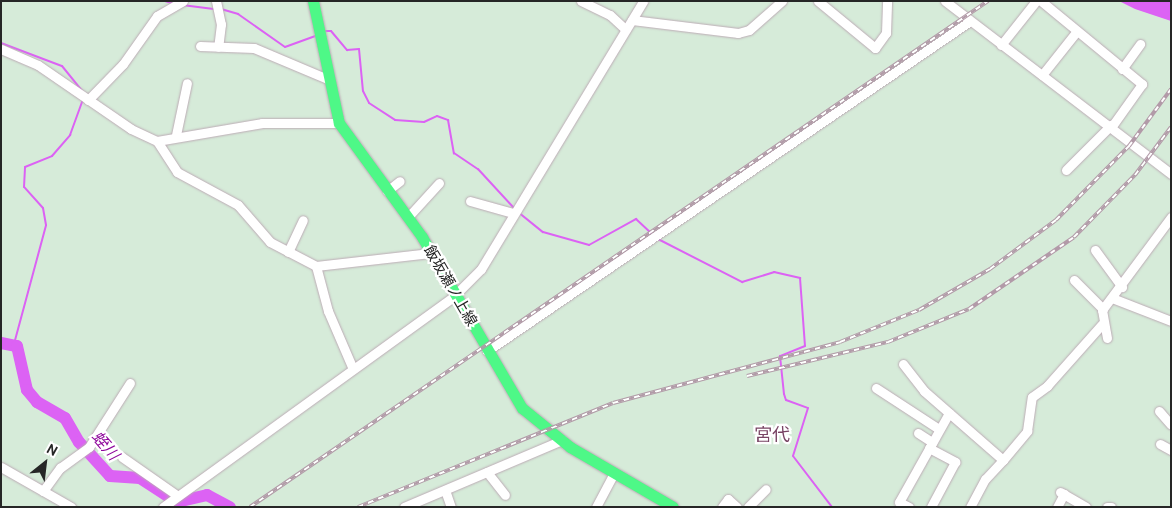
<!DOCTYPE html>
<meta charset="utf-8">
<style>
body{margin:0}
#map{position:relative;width:1172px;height:508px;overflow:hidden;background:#d6ebd9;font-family:Cabin,"Noto Sans JP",sans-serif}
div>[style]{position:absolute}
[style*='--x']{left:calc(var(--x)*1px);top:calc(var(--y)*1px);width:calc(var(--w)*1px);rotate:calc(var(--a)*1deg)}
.water>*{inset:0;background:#dc62f4}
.stream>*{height:2px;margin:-1px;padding:0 1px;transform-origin:1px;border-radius:1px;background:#dc62f4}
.river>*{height:12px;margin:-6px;padding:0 6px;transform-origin:6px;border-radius:6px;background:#dc62f4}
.roads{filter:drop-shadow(0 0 1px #bcabb5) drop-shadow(0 0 1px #bcabb5)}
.minor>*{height:9px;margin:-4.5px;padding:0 4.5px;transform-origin:4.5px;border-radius:4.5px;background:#fff}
.major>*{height:11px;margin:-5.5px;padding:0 5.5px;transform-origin:5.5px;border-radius:5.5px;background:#4ef887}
.rail>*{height:4px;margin-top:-2px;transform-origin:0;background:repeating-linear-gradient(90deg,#fff 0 5.5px,#b29aa8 0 11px);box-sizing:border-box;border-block:1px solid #b29aa8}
span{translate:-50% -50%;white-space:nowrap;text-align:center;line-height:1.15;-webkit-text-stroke:4.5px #fff;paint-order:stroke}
.street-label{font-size:15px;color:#262626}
.water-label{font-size:16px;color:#8e069b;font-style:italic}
.quarter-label{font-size:18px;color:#794565}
.frame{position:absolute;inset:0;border:2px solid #262626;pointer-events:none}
.north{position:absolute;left:20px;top:438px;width:50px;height:50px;-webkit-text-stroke:4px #fff;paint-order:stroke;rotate:29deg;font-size:14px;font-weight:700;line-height:20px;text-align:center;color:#262626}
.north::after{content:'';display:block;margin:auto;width:18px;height:22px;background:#262626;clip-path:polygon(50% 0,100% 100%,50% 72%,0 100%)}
</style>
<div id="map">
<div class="water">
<div style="clip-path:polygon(1119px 1px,1171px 1px,1171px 21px,1135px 9px)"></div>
</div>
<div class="stream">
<div style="--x:165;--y:1;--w:7;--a:16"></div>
<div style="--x:182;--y:5;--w:32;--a:7"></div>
<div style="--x:221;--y:9;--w:18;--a:16"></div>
<div style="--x:238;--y:14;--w:57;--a:35.1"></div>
<div style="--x:285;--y:47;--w:33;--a:-20"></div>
<div style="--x:324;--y:31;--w:7;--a:0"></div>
<div style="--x:331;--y:31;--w:25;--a:50"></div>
<div style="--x:347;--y:50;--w:12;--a:-5"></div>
<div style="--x:359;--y:49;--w:42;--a:84.6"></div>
<div style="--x:363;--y:91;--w:13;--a:63"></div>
<div style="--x:369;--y:103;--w:31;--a:33"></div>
<div style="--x:395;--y:120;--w:29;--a:4"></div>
<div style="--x:424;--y:122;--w:14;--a:-25"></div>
<div style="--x:437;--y:116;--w:12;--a:20"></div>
<div style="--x:448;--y:120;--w:34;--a:80"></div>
<div style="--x:454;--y:153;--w:29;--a:34"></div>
<div style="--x:478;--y:169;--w:53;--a:47.3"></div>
<div style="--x:1;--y:43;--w:65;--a:20.7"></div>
<div style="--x:62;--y:66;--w:32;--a:51"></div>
<div style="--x:518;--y:212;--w:32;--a:39"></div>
<div style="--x:543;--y:232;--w:48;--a:15.8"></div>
<div style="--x:589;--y:245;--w:54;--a:-29"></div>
<div style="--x:636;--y:219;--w:23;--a:43"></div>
<div style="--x:656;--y:238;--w:97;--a:27.1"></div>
<div style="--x:742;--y:282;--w:34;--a:-17"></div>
<div style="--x:774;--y:272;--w:27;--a:13"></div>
<div style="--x:800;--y:278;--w:68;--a:85.8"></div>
<div style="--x:805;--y:346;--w:27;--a:158"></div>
<div style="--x:780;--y:356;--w:38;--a:84"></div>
<div style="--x:784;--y:394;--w:6;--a:72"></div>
<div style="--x:786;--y:400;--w:23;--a:20"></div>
<div style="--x:808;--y:408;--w:50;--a:107.4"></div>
<div style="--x:793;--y:456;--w:64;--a:52.6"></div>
<div style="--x:14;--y:344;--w:123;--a:-74.9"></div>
<div style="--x:46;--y:225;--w:17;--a:-100"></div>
<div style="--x:43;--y:208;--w:28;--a:-132"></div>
<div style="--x:24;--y:187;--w:20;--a:-87"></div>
<div style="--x:25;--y:167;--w:29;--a:-22"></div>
<div style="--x:52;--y:156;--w:28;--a:-49"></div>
<div style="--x:70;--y:135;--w:37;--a:-70"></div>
</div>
<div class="river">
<div style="--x:1;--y:343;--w:16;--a:11"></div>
<div style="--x:17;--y:346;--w:45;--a:77.2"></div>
<div style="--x:27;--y:390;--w:16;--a:50"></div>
<div style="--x:37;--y:402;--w:32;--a:30"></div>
<div style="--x:65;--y:418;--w:28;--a:60"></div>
<div style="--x:79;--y:442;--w:46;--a:47.6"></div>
<div style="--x:110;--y:476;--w:30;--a:4"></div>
<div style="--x:140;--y:478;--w:44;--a:33"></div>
<div style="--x:177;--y:502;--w:31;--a:-13"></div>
<div style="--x:207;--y:495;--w:26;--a:28"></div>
</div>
<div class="roads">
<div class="minor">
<div style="--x:216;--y:1;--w:24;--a:78"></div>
<div style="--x:221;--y:24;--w:23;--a:97"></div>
<div style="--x:581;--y:1;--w:32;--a:26"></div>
<div style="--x:610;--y:15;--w:21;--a:43"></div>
<div style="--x:818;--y:1;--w:74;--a:39.5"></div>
<div style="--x:875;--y:48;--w:19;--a:-54"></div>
<div style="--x:886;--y:33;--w:32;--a:-88"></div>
<div style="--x:945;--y:1;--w:285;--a:37.4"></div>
<div style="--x:1041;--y:1;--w:131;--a:39.4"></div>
<div style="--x:1142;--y:84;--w:52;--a:125.5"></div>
<div style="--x:632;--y:20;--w:107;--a:7"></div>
<div style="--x:738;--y:33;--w:11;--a:-15"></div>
<div style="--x:749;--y:30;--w:44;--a:-41.3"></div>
<div style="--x:1001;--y:45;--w:56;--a:-51.5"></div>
<div style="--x:200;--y:46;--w:54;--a:2.1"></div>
<div style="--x:254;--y:48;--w:82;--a:22.8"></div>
<div style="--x:1;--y:49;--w:40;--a:23.4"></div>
<div style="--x:38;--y:65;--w:113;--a:34.5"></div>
<div style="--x:131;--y:129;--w:29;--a:25"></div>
<div style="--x:157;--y:141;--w:37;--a:57"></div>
<div style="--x:177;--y:172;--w:69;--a:28.4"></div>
<div style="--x:238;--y:205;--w:49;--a:49.1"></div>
<div style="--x:270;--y:242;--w:52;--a:27.6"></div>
<div style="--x:316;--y:266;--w:47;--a:75.1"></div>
<div style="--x:328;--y:311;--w:63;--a:66.7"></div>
<div style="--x:1122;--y:69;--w:31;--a:-54"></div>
<div style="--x:1042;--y:75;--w:56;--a:-51.5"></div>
<div style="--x:88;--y:100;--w:50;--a:-45.8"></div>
<div style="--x:123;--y:64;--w:59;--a:-54.7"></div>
<div style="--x:157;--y:16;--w:30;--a:-30"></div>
<div style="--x:176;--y:135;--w:53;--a:-78.1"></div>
<div style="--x:157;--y:141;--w:107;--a:-9.7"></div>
<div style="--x:262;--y:123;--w:77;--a:0"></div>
<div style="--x:1066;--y:170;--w:64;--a:-45"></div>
<div style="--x:387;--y:191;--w:16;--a:-38"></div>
<div style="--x:470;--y:201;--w:45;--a:15.6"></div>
<div style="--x:408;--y:217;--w:46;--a:-47.6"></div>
<div style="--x:1095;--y:250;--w:46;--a:53.9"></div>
<div style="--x:288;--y:252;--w:35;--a:-65"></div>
<div style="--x:316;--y:266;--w:115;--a:-6.5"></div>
<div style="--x:1074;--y:280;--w:41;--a:45"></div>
<div style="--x:1112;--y:298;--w:63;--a:21.3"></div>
<div style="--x:1107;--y:338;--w:28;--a:-100"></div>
<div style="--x:1102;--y:310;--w:116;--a:-53.4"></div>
<div style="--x:487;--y:351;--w:585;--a:-34.34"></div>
<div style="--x:903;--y:364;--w:34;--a:52"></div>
<div style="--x:924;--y:391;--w:105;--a:41.1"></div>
<div style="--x:1003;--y:460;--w:26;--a:133"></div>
<div style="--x:985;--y:479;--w:32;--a:118"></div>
<div style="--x:876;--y:388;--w:75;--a:33.1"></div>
<div style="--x:1159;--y:411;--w:18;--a:49"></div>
<div style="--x:918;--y:433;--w:17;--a:33"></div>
<div style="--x:1160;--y:444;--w:13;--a:29"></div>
<div style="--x:929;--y:448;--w:30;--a:28"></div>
<div style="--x:955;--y:462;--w:51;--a:118.1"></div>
<div style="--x:122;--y:457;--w:68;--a:34.9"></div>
<div style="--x:1003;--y:460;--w:38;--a:-50"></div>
<div style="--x:1027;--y:431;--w:34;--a:-82"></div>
<div style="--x:1032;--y:397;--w:19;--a:-36"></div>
<div style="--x:1047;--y:386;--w:83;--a:-48.4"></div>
<div style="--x:1;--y:467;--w:81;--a:29.7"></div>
<div style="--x:487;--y:472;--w:29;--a:52"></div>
<div style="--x:445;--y:490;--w:18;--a:71"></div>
<div style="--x:43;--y:491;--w:29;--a:-54"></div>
<div style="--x:60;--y:468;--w:36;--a:-36"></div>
<div style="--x:89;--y:447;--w:76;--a:-57.4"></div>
<div style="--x:1060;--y:492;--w:30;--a:30"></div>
<div style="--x:163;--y:507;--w:359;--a:-35.9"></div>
<div style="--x:454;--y:296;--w:38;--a:-45"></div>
<div style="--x:481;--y:269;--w:313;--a:-58.8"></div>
<div style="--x:404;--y:507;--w:172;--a:-23"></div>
<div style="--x:596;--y:507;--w:38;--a:-62"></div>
<div style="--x:722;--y:507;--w:10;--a:-53"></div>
<div style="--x:728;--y:499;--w:12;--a:42"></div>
<div style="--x:748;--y:507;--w:25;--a:-45"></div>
<div style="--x:909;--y:507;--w:11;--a:-153"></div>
<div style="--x:899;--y:502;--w:102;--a:-60.7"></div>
<div style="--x:1057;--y:507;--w:15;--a:-62"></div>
<div style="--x:1107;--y:507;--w:4;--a:0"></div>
</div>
<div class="major">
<div style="--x:313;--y:1;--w:125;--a:78"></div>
<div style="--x:339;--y:123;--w:141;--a:53.9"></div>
<div style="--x:422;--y:237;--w:198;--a:59.7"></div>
<div style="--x:522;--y:408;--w:62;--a:39.1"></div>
<div style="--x:570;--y:447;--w:119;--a:30.2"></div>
</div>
</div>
<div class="rail">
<div style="--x:747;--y:376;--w:145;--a:-13.6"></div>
<div style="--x:888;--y:342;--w:87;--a:-22.2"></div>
<div style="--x:969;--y:309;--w:127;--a:-34.4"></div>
<div style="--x:1074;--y:237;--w:87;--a:-45.5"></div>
<div style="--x:1135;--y:175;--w:60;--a:-53.1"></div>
<div style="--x:250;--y:507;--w:895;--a:-34.44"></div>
<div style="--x:358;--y:507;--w:275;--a:-22.2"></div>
<div style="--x:613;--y:403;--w:235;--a:-15"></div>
<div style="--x:840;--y:342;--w:85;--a:-22.1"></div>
<div style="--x:919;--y:310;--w:82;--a:-30"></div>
<div style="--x:990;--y:269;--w:82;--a:-36.6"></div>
<div style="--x:1056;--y:220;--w:104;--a:-45.4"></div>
<div style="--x:1129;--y:146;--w:71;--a:-53.6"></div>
</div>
<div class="street-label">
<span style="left:450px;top:286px;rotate:60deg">飯坂瀬ノ上線</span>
</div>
<div class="water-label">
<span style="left:105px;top:446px;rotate:49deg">蛭川</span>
</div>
<div class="quarter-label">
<span style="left:772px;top:435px">宮代</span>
</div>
<div class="frame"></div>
<div class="north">N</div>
</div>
